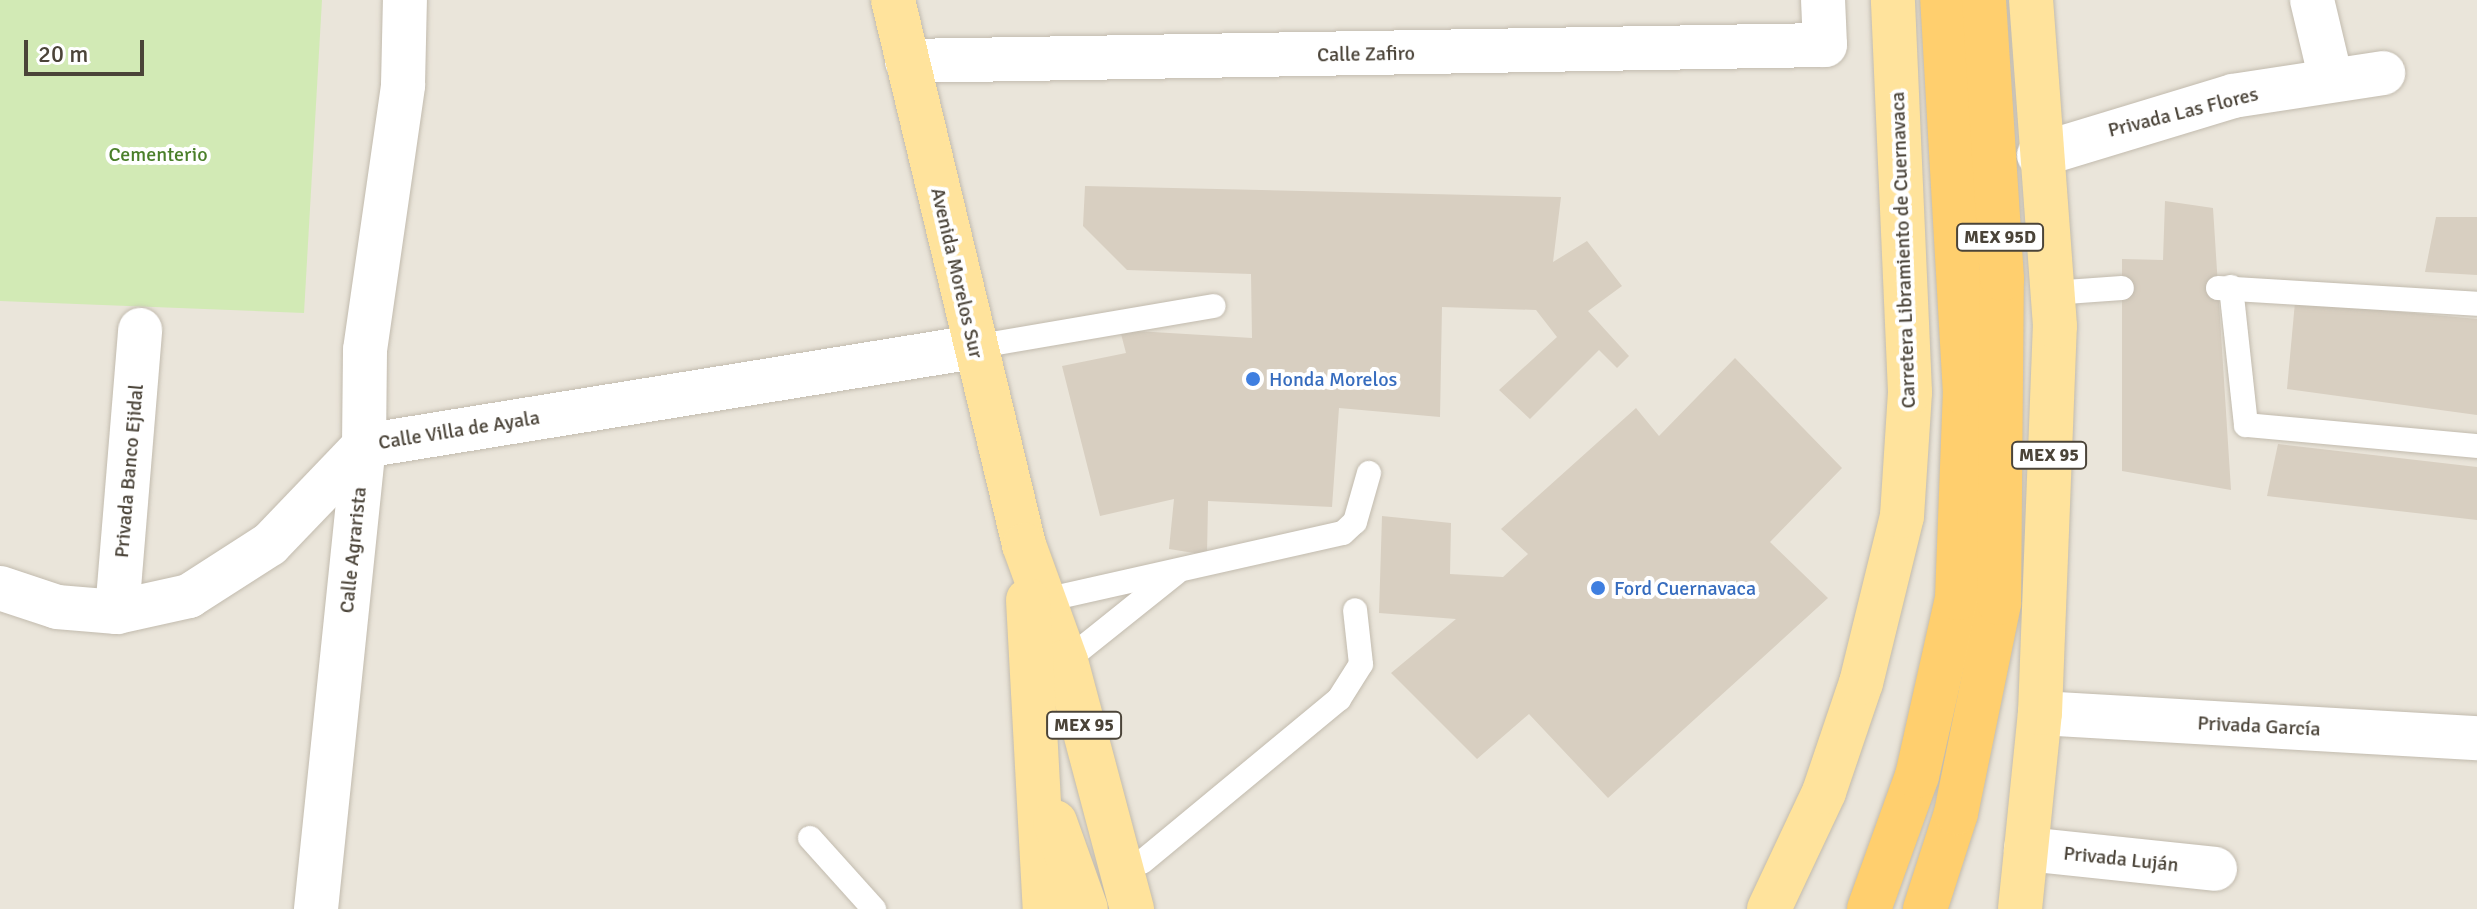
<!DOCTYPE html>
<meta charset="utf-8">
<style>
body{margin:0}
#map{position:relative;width:2477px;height:909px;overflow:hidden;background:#f6f3ec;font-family:Signika,sans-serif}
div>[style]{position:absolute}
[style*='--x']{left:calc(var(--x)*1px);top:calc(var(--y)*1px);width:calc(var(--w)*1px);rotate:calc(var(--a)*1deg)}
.residential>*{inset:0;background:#eae5da}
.green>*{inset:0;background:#d2eab5}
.building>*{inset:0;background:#d8cfc1}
.roads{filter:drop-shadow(0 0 2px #c2bbae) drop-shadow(0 0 2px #c2bbae)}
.service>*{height:24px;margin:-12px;padding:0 12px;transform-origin:12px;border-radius:12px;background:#fff}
.minor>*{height:44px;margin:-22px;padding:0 22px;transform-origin:22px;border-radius:22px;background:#fff}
.primary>*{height:44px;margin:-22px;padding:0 22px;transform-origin:22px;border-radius:22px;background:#ffe39c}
.motorway>*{height:44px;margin:-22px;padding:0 22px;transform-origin:22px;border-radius:22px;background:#ffcf6e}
.dots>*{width:22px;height:22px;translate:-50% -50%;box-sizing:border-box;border:4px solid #fff;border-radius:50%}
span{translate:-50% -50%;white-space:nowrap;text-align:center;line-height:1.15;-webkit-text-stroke:8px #fff;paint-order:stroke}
.shield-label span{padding:2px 6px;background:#fff;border:2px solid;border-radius:6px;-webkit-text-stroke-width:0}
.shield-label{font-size:18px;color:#4b4439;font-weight:700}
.street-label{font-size:20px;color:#4b4439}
.park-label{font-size:20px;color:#4a7f2a}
.shop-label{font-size:20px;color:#366cbe}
.left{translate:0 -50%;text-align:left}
.scale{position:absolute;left:24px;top:40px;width:120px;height:36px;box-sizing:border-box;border:4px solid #4b4439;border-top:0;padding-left:10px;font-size:24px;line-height:28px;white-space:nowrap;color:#4b4439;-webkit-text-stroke:6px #fff;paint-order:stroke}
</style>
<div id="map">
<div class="residential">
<div style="clip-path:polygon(0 0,2477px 0,2477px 909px,0 909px)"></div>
</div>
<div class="green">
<div style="clip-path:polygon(0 0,322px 0,304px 313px,0 301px)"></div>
</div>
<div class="building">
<div style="clip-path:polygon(1085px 186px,1561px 197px,1553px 262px,1587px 241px,1622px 286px,1588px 311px,1629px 356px,1617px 368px,1599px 350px,1530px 419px,1499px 390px,1557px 337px,1536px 310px,1442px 307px,1440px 417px,1339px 408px,1332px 507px,1208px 501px,1207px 555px,1169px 549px,1174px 499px,1100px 516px,1062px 366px,1126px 353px,1120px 330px,1252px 338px,1251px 274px,1127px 270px,1083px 226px)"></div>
<div style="clip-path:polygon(2165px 201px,2213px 208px,2231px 490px,2122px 471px,2122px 259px,2163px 260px)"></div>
<div style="clip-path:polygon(2436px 217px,2477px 217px,2477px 275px,2425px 272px)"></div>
<div style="clip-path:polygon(2295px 302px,2477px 319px,2477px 415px,2287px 389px)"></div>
<div style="clip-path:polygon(1735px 358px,1842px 468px,1770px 542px,1828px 598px,1608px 798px,1529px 714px,1477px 759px,1391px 673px,1456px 619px,1379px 613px,1382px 516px,1451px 523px,1450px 574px,1503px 577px,1528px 554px,1501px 529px,1636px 408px,1659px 436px)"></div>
<div style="clip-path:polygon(2278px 444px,2477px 467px,2477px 520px,2267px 496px)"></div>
</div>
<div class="roads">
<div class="service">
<div style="--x:2231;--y:287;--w:139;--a:83.8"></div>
<div style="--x:2246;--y:425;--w:232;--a:5.2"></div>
<div style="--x:2218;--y:288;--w:259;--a:3.5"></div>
<div style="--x:2052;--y:293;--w:70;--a:-4.1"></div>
<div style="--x:974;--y:347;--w:243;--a:-9.7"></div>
<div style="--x:1045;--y:600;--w:305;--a:-12.7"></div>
<div style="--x:1343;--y:533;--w:16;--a:-43"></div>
<div style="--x:1355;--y:522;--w:51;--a:-74.1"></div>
<div style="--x:1066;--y:661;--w:141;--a:-38.7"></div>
<div style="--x:810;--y:838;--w:96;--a:48"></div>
<div style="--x:1142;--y:862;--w:256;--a:-39.6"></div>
<div style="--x:1339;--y:699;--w:41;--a:-57.8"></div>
<div style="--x:1361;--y:664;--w:54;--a:-96.3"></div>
</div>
<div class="minor">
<div style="--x:2312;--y:0;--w:82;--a:76.6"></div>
<div style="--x:907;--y:61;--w:918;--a:-1"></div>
<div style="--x:1825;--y:45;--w:45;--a:-92.5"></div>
<div style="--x:2039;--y:155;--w:203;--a:-16.9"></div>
<div style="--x:2233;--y:96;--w:152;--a:-8.7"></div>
<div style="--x:0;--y:588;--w:60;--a:18.4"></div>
<div style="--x:57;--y:607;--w:60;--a:4.8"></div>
<div style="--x:117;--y:612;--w:74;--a:-12.5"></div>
<div style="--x:189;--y:596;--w:96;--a:-32.7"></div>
<div style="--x:270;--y:544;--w:136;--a:-46.2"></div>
<div style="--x:364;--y:446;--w:618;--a:-9.22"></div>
<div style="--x:117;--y:612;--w:283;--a:-85.3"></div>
<div style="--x:2040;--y:713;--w:438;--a:3.3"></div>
<div style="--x:2026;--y:849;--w:190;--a:6"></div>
<div style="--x:316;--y:909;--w:465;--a:-84.1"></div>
<div style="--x:364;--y:446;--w:96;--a:-89.4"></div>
<div style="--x:365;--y:350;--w:268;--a:-81.8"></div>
<div style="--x:403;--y:85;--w:85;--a:-88.7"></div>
</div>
<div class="primary">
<div style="--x:893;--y:0;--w:561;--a:76.48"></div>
<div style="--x:1024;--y:545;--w:123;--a:70.1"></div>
<div style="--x:1066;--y:661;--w:257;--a:75.1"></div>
<div style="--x:1028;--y:600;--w:309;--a:86.9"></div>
<div style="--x:1055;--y:822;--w:92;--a:70.4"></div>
<div style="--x:1769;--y:909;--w:129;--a:-64.8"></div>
<div style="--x:1824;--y:792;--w:115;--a:-71.3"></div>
<div style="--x:1861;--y:683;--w:172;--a:-76.2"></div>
<div style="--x:1902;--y:516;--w:124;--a:-86.3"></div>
<div style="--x:1910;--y:392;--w:392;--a:-92.5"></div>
<div style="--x:2020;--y:909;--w:197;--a:-84.2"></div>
<div style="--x:2040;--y:713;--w:387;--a:-87.8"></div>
<div style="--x:2055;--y:326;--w:327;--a:-94.2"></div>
</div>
<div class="motorway">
<div style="--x:1869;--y:909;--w:141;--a:-70.2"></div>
<div style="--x:1917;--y:776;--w:182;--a:-77.3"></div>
<div style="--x:1957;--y:598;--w:204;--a:-87.8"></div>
<div style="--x:1965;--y:394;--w:395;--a:-93.3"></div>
<div style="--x:1925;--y:909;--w:101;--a:-72.1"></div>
<div style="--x:1956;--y:813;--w:214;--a:-78.4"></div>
<div style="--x:1999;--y:603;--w:324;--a:-89.5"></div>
<div style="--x:2002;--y:279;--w:280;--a:-93.7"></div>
</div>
</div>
<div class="dots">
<div style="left:1253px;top:379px;background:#3f7fe0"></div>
<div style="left:1598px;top:588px;background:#3f7fe0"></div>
</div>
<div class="shield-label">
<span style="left:2000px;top:237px">MEX 95D</span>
<span style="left:2049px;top:455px">MEX 95</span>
<span style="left:1084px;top:725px">MEX 95</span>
</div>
<div class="street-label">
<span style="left:1366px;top:54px;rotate:-1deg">Calle Zafiro</span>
<span style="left:2183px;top:112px;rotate:-14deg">Privada Las Flores</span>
<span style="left:1903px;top:250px;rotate:-92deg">Carretera Libramiento de Cuernavaca</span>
<span style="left:957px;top:273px;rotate:77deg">Avenida Morelos Sur</span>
<span style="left:459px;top:430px;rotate:-9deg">Calle Villa de Ayala</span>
<span style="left:129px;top:471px;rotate:-85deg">Privada Banco Ejidal</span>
<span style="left:353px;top:550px;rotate:-84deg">Calle Agrarista</span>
<span style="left:2259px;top:726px;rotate:3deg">Privada García</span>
<span style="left:2121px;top:859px;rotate:6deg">Privada Luján</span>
</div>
<div class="park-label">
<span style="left:158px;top:154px">Cementerio</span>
</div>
<div class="shop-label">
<span class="left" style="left:1269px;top:379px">Honda Morelos</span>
<span class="left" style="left:1614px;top:588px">Ford Cuernavaca</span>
</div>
<div class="scale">20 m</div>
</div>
